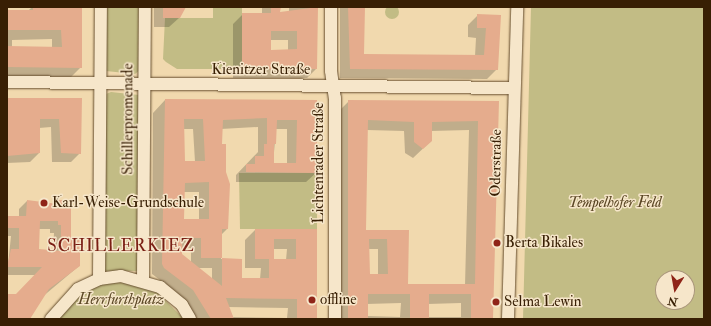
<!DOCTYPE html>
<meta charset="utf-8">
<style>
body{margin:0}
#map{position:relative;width:711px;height:326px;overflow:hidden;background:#f1d9ae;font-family:"IM FELL Double Pica",serif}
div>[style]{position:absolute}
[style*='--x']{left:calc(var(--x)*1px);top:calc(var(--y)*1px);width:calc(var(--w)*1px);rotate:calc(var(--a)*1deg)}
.green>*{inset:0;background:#c2bc85}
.round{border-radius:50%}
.shadow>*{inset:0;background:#0003}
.building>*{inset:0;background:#e5ac8d}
.roads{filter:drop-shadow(0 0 1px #664e2e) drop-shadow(0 0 1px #664e2e)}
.street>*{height:12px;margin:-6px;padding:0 6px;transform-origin:6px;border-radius:6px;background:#f6e6ca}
.dots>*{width:11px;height:11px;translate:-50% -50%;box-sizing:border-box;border:2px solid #f6e6ca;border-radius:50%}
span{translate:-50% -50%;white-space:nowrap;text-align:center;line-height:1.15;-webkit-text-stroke:3px #f6e6ca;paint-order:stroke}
.street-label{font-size:15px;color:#381f04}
.poi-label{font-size:15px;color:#381f04}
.left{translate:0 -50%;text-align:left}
.park-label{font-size:15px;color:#5a4624;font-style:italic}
.quarter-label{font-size:17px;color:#7a1f14;letter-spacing:1px}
.frame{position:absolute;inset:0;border:8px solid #381f04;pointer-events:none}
.north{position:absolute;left:655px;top:270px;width:40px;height:40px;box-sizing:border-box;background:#f6e6ca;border:1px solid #aa967b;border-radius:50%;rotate:191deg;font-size:11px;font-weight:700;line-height:16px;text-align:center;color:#381f04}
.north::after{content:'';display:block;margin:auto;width:14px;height:18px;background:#8f2418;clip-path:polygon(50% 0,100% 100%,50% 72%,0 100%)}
</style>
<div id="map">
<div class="green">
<div class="round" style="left:385px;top:5px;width:14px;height:14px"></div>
<div style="clip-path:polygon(104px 7px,141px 7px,140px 70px,135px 74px,106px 71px)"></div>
<div style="clip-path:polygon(213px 7px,242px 7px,242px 69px,177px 69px,166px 62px,163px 59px,165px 18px,213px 18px)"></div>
<div style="clip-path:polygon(evenodd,531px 7px,704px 7px,704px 319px,523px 319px,531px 7px,663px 278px,687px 278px,687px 302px,663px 302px,663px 278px)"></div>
<div style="clip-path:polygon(111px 92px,139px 95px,138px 271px,105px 271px,106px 94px)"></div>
<div style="clip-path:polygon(239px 173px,317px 173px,317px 229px,240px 229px)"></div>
<div style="clip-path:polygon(103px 281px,125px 282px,157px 292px,184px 319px,57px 319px,82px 293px)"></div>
</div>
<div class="shadow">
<div style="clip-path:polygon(evenodd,32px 7px,81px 7px,81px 67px,71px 77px,7px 77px,7px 10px,28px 11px,32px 7px,52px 39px,52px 48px,12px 47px,12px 40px,52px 39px)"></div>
<div style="clip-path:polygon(154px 7px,180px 7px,179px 18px,169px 27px,154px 27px)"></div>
<div style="clip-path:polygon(evenodd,262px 7px,280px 7px,280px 13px,289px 13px,289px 7px,317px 7px,316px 69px,307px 78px,233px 78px,233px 24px,243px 14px,262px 14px,262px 7px,270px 40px,288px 40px,288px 50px,270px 51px,270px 40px)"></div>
<div style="clip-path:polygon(340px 7px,364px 7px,363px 55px,475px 56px,476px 38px,468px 37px,468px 25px,478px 15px,500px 16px,497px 69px,487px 79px,340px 78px)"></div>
<div style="clip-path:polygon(7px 99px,81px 99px,80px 153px,71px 162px,52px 162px,51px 127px,39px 128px,39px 153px,30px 162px,7px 163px)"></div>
<div style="clip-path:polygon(evenodd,165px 100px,316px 101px,316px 173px,306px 182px,236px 182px,236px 175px,258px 152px,258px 127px,221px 129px,227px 229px,221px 235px,221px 259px,241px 260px,241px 279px,260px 279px,261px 268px,245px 268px,245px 240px,255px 230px,316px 230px,316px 319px,196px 319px,176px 292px,152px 274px,153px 113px,165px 100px,183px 129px,193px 129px,195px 162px,184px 162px,183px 129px,165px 100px,276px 129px,287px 129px,287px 164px,273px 164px,276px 129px,165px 100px,184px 192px,199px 192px,199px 220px,183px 220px,184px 192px,165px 100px,181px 248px,191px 248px,191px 263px,181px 254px,181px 248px,165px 100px,273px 249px,287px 249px,286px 260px,273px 260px,273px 249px,165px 100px,198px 268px,212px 268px,212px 279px,198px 268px,165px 100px,228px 307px,288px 308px,287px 318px,233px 317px,228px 307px)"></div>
<div style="clip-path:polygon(evenodd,349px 101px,498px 102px,492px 319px,339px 319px,339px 111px,349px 101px,367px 130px,404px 131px,405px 153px,413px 158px,431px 141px,431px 131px,469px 130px,465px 285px,407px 285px,408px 231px,365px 231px,367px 130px,349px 101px,369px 249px,378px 249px,378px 275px,369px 275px,369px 249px,349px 101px,401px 303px,400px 317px,367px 316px,367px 304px,401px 303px,349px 101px,461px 303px,461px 317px,428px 317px,428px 304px,461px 303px)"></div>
<div style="clip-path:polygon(evenodd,27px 201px,54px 205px,58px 201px,79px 266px,41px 298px,29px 319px,7px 319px,7px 305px,36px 275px,7px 275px,11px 236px,7px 236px,7px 217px,19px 217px,19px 209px,27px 201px,38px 229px,50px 229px,50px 233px,54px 233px,53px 251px,38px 250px,38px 229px)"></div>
</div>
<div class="building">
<div style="clip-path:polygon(33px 7px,82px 7px,82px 68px,7px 67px,7px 46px,62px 47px,61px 30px,7px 30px,7px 10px,33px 10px)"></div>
<div style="clip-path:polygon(163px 7px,186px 7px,180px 18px,163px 18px)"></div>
<div style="clip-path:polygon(evenodd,271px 7px,281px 7px,280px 12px,318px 7px,317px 69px,242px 69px,242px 13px,271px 13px,271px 7px,271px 31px,297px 31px,297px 49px,271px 50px,271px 31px)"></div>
<div style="clip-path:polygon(348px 7px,365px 7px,364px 54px,484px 55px,486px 28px,477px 28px,477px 14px,501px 15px,498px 70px,350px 69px)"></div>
<div style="clip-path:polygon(7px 98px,82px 98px,81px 154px,61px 153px,59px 119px,40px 119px,40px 153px,7px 156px)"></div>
<div style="clip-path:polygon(evenodd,165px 99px,317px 100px,317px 173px,246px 172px,246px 164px,255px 164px,255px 156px,264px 156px,264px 144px,274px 144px,274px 163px,296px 163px,297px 120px,277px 120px,276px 144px,267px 144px,267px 118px,223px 120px,222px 144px,226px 144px,226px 172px,230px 184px,228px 229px,222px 229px,222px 258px,242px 259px,242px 278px,269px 278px,269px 259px,273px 259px,255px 259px,255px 229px,317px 229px,317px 319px,297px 319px,297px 299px,226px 298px,234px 319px,211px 319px,193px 290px,164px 268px,162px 264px,165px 99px,184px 119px,203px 119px,205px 161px,185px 161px,184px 119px,165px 99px,209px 182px,209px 219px,184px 219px,185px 183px,209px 182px,165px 99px,182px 238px,201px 238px,201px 258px,222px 258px,222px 286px,182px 254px,182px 238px,165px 99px,274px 239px,296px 239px,296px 259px,274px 259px,274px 239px)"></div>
<div style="clip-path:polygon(evenodd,348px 100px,499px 101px,493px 319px,471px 319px,471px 294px,429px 294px,429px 319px,410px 319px,410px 294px,368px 294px,368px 319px,348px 319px,348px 100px,368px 120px,414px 122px,414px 142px,423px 149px,432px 141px,432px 122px,478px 121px,475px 284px,408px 284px,409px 230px,366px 230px,368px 120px,348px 100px,369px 239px,387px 239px,388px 274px,370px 274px,369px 239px)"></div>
<div style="clip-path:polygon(evenodd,27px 200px,58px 204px,58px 200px,71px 200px,71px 238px,80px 238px,80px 266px,49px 289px,30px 319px,7px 319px,7px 294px,16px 294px,42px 267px,7px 267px,11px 249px,19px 249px,19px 228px,7px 228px,7px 216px,26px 216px,27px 200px,40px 221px,58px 221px,58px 225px,61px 225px,61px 251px,39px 249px,40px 221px)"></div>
</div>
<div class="roads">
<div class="street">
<div style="--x:331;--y:7;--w:64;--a:90"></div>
<div style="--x:331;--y:71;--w:27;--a:82"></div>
<div style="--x:335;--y:98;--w:221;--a:90"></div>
<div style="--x:7;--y:82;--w:507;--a:0.68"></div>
<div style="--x:99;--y:279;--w:272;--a:-89.6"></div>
<div style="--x:143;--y:280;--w:273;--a:-89.6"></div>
<div style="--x:51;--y:319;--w:40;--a:-48"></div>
<div style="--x:78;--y:289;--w:23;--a:-25"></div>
<div style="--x:99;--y:279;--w:22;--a:-8"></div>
<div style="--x:121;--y:276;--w:41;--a:15.8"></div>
<div style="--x:160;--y:287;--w:28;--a:39"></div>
<div style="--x:182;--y:305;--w:16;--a:60"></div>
<div style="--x:508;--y:319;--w:312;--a:-88.3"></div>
</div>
</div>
<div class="dots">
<div style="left:44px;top:203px;background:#8f2418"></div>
<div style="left:497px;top:243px;background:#8f2418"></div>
<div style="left:312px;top:300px;background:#8f2418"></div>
<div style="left:496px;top:302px;background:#8f2418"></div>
</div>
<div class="street-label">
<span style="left:261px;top:70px">Kienitzer Straße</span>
<span style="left:128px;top:119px;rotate:-90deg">Schillerpromenade</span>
<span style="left:319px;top:163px;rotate:-90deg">Lichtenrader Straße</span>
<span style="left:496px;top:163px;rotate:-89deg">Oderstraße</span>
</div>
<div class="poi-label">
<span class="left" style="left:52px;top:203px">Karl-Weise-Grundschule</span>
<span class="left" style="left:505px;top:243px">Berta Bikales</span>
<span class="left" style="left:320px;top:300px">offline</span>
<span class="left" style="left:504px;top:302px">Selma Lewin</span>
</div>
<div class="park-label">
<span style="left:615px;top:203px">Tempelhofer Feld</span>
<span style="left:121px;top:300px">Herrfurthplatz</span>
</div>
<div class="quarter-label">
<span style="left:121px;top:246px">SCHILLERKIEZ</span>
</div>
<div class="frame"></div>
<div class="north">N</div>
</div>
